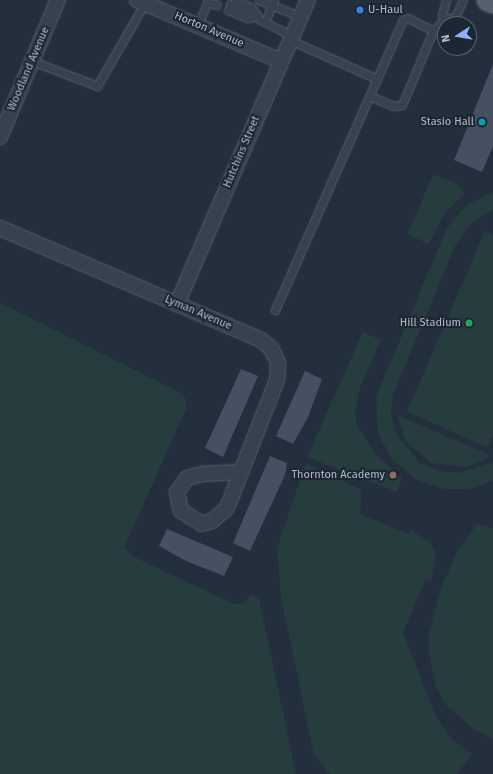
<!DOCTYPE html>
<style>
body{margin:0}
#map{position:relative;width:493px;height:774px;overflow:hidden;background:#242f3e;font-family:"Fira Sans",sans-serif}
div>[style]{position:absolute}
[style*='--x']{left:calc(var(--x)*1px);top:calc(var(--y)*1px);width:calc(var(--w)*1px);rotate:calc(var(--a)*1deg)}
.green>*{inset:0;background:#263c3f}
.building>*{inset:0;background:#455162}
.roads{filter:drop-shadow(0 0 1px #565f6c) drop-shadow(0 0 1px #565f6c)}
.lane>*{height:7px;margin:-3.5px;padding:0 3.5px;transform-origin:3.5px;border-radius:3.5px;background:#38414e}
.street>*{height:14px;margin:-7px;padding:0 7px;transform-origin:7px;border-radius:7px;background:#38414e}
.primary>*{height:22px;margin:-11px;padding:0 11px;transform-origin:11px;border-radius:11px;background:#56606e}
.dots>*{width:11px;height:11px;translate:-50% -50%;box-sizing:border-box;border:2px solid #1d2633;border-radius:50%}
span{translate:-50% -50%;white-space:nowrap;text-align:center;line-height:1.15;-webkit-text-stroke:4px #1d2633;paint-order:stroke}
.poi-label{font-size:11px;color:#b4bcc9}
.left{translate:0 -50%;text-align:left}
.right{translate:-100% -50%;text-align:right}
.street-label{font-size:11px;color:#b4bcc9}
.north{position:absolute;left:437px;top:16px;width:40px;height:40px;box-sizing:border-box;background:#1d2633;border:1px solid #59626f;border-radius:50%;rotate:258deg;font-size:11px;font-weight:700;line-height:16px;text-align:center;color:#b4bcc9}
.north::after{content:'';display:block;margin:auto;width:14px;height:18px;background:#8ab4f8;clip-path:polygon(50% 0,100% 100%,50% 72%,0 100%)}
</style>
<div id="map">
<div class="green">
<div style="clip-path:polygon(433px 174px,457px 184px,464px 194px,446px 212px,428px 244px,408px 234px)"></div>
<div style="clip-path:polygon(493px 192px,493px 209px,470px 224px,455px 246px,393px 395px,391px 415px,397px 436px,420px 463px,439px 471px,459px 473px,493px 462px,493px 481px,470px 489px,444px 489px,415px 479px,391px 458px,378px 433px,376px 397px,447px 228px,468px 204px)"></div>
<div style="clip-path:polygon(485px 231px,493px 235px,493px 434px,487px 447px,407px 412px)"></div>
<div style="clip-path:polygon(0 303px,179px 392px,186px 399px,186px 409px,124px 548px,134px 557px,234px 604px,242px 604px,251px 595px,259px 598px,296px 774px,0 774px)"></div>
<div style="clip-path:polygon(363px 332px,381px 340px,361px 385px,355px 412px,357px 424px,375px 454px,402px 478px,397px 492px,307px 457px)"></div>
<div style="clip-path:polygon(397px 415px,492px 456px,467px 467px,431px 463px,406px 441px)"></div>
<div style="clip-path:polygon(306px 463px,362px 490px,360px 514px,409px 534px,411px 529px,432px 545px,436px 556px,431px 581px,426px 579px,403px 632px,436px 717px,452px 739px,472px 754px,457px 774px,330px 774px,314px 755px,281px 598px,277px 548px)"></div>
<div style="clip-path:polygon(477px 524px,493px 528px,493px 739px,474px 729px,445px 704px,436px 687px,429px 654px,429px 633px,440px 590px,456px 554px)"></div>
</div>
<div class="building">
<div style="clip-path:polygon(493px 64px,493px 146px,482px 172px,454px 160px)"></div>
<div style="clip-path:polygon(241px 369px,258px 376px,223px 457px,205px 448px)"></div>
<div style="clip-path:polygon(305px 371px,322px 379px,308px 417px,293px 444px,276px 436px)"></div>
<div style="clip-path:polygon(270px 456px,287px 463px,285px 475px,250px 551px,233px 543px)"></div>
<div style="clip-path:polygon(167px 529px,233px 557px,224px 576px,186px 561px,159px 546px)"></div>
</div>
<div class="roads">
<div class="lane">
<div style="--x:235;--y:0;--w:17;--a:24"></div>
<div style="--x:251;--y:7;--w:10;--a:53"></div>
<div style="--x:259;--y:0;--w:45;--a:22"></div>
<div style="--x:446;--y:0;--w:16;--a:105"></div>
<div style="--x:442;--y:15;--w:8;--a:30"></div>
<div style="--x:449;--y:19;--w:6;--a:-18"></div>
<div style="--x:455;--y:17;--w:19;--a:-65"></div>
<div style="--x:207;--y:2;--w:10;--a:17"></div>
<div style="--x:230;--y:4;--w:70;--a:27.3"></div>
<div style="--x:228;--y:10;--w:21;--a:23"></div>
<div style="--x:247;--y:18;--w:9;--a:-13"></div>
<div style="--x:265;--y:22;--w:24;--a:-68"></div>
<div style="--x:198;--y:25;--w:27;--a:-68"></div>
<div style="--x:290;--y:40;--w:95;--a:24.1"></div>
<div style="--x:32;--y:61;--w:70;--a:21"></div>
<div style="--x:97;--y:86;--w:96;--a:-60"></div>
<div style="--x:370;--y:96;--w:26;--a:23"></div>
<div style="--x:394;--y:106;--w:8;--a:-7"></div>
<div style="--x:402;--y:105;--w:80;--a:-67.3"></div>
<div style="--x:433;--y:31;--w:18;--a:-45"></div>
<div style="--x:275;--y:310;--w:317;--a:-66.2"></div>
<div style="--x:403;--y:20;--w:5;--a:-22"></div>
<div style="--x:408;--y:18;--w:28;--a:27"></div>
</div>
<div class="street">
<div style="--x:137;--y:0;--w:156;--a:23"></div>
<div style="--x:0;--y:137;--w:149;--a:-67.1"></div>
<div style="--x:0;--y:228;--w:284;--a:23.2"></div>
<div style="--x:261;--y:340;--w:13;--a:39"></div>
<div style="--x:271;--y:348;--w:17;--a:65"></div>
<div style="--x:278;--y:363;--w:17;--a:93"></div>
<div style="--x:277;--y:380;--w:132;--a:111.3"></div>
<div style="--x:229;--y:503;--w:7;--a:117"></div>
<div style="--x:226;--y:509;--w:18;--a:139"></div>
<div style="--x:212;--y:521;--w:10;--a:163"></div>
<div style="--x:202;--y:524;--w:25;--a:-148"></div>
<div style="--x:181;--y:511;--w:19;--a:-102"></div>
<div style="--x:177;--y:492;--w:17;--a:-54"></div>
<div style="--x:187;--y:478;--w:16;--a:-15"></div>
<div style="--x:202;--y:474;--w:39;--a:-3"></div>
<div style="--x:177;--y:304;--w:331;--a:-66.7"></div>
</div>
<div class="primary">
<div style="--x:488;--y:0;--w:5;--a:22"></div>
</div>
</div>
<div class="dots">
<div style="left:360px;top:10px;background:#3f7fe0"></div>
<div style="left:482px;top:122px;background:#0f9aa8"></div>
<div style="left:469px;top:323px;background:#2e9e5b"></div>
<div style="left:393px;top:475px;background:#8d6e63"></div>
</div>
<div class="poi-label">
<span class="left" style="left:368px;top:10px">U-Haul</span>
<span class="right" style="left:474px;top:122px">Stasio Hall</span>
<span class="right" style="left:461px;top:323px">Hill Stadium</span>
<span class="right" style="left:385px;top:475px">Thornton Academy</span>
</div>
<div class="street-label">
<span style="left:209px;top:30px;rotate:23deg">Horton Avenue</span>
<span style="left:29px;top:69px;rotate:-67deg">Woodland Avenue</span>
<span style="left:242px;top:152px;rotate:-67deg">Hutchins Street</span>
<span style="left:198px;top:313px;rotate:23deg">Lyman Avenue</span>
</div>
<div class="north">N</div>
</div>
